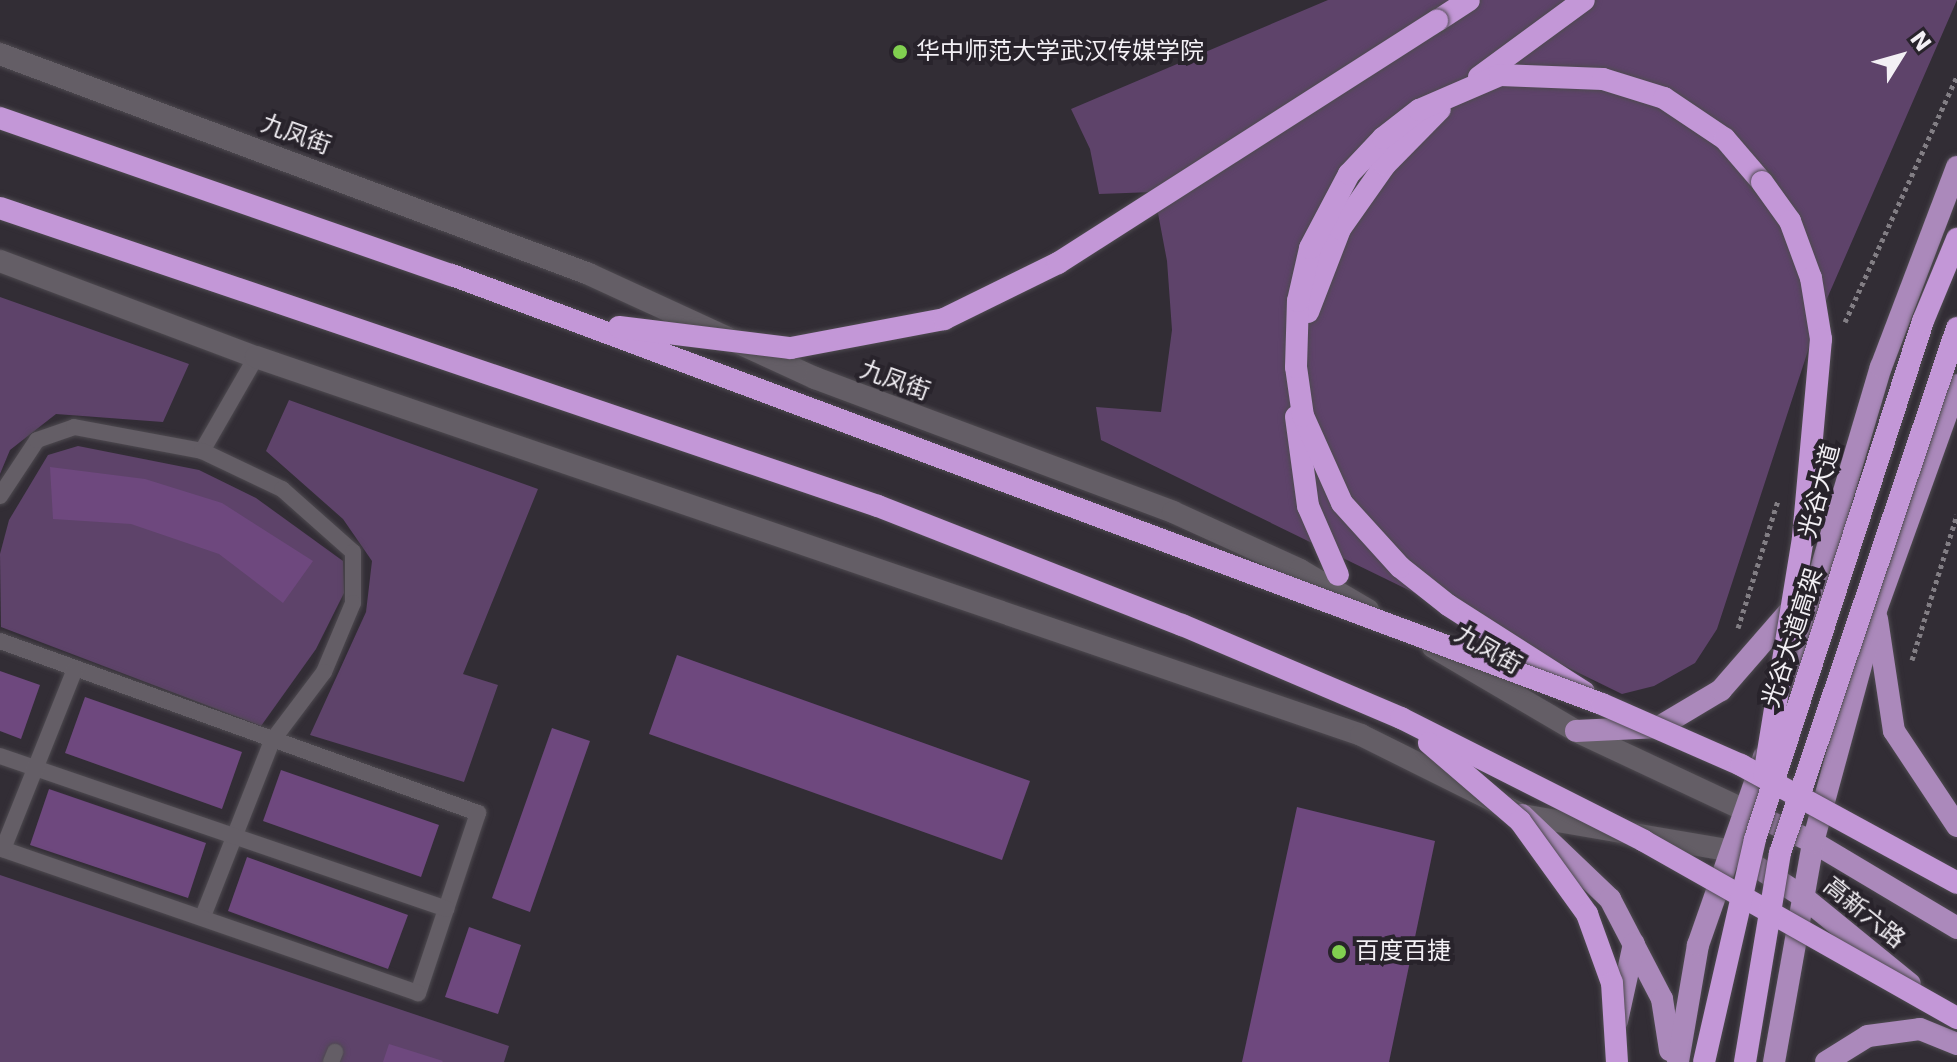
<!DOCTYPE html>
<meta charset="utf-8">
<style>
body{margin:0}
#map{position:relative;width:1957px;height:1062px;overflow:hidden;background:#322d35;font-family:"DejaVu Sans","Noto Sans SC",sans-serif}
div>[style]{position:absolute}
[style*='--x']{left:calc(var(--x)*1px);top:calc(var(--y)*1px);width:calc(var(--w)*1px);rotate:calc(var(--a)*1deg)}
.green>*{inset:0;background:#5e436a}
.building>*{inset:0;background:#6e487e}
.path>*{height:5px;margin-top:-2.5px;transform-origin:0;background:repeating-linear-gradient(90deg,#827e84 0 4px,transparent 0 8px)}
.roads{filter:drop-shadow(0 0 2px #4e4a50) drop-shadow(0 0 2px #4e4a50)}
.service>*{height:16px;margin:-8px;padding:0 8px;transform-origin:8px;border-radius:8px;background:#645e66}
.secondary>*{height:22px;margin:-11px;padding:0 11px;transform-origin:11px;border-radius:11px;background:#645e66}
.primary>*{height:22px;margin:-11px;padding:0 11px;transform-origin:11px;border-radius:11px;background:#ab89bb}
.trunk>*{height:22px;margin:-11px;padding:0 11px;transform-origin:11px;border-radius:11px;background:#c397d7}
.bridges{filter:drop-shadow(0 0 2px #4e4a50) drop-shadow(0 0 2px #4e4a50)}
.trunk-bridge>*{height:22px;margin:-11px;padding:0 11px;transform-origin:11px;border-radius:11px;background:#c397d7}
.dots>*{width:22px;height:22px;translate:-50% -50%;box-sizing:border-box;border:4px solid #28232b;border-radius:50%}
span{translate:-50% -50%;white-space:nowrap;text-align:center;line-height:1.15;-webkit-text-stroke:8px #28232b;paint-order:stroke}
.poi-label{font-size:24px;color:#f3f0f5}
.left{translate:0 -50%;text-align:left}
.street-label{font-size:24px;color:#f3f0f5}
.north{position:absolute;left:1861px;top:16px;width:80px;height:80px;-webkit-text-stroke:6px #28232b;paint-order:stroke;rotate:53deg;font-size:22px;font-weight:700;line-height:32px;text-align:center;color:#f3f0f5}
.north::after{content:'';display:block;margin:auto;width:28px;height:36px;background:#f3f0f5;clip-path:polygon(50% 0,100% 100%,50% 72%,0 100%)}
</style>
<div id="map">
<div class="green">
<div style="clip-path:polygon(1328px 0,1957px 0,1819px 317px,1717px 629px,1695px 663px,1654px 686px,1622px 694px,1101px 440px,1096px 407px,1161px 412px,1172px 330px,1167px 261px,1154px 192px,1099px 194px,1090px 149px,1071px 109px)"></div>
<div style="clip-path:polygon(0 297px,189px 364px,163px 422px,56px 414px,10px 450px,0 474px)"></div>
<div style="clip-path:polygon(289px 400px,538px 489px,463px 674px,498px 685px,464px 782px,310px 735px,366px 612px,372px 561px,343px 519px,266px 451px)"></div>
<div style="clip-path:polygon(78px 446px,199px 470px,256px 498px,343px 561px,344px 593px,316px 649px,261px 726px,1px 627px,0 554px,9px 520px,48px 455px)"></div>
<div style="clip-path:polygon(0 875px,509px 1046px,504px 1062px,0 1062px)"></div>
</div>
<div class="building">
<div style="clip-path:polygon(50px 467px,145px 479px,222px 503px,313px 561px,283px 603px,219px 554px,131px 524px,53px 519px)"></div>
<div style="clip-path:polygon(677px 655px,1030px 781px,1002px 860px,649px 734px)"></div>
<div style="clip-path:polygon(0 671px,40px 685px,21px 739px,0 731px)"></div>
<div style="clip-path:polygon(85px 697px,242px 752px,222px 809px,65px 753px)"></div>
<div style="clip-path:polygon(552px 728px,590px 741px,530px 912px,492px 898px)"></div>
<div style="clip-path:polygon(281px 770px,439px 825px,421px 877px,263px 821px)"></div>
<div style="clip-path:polygon(49px 789px,206px 843px,188px 898px,30px 845px)"></div>
<div style="clip-path:polygon(1297px 807px,1435px 841px,1389px 1062px,1242px 1062px)"></div>
<div style="clip-path:polygon(247px 857px,408px 915px,388px 969px,228px 911px)"></div>
<div style="clip-path:polygon(469px 927px,521px 945px,498px 1014px,445px 997px)"></div>
<div style="clip-path:polygon(389px 1044px,443px 1061px,442px 1062px,383px 1062px)"></div>
</div>
<div class="path">
<div style="--x:1845;--y:322;--w:270;--a:-65.5"></div>
<div style="--x:1738;--y:628;--w:134;--a:-72.6"></div>
<div style="--x:1912;--y:660;--w:152;--a:-72.8"></div>
</div>
<div class="roads">
<div class="service">
<div style="--x:202;--y:451;--w:108;--a:-60.1"></div>
<div style="--x:0;--y:496;--w:67;--a:-56.5"></div>
<div style="--x:37;--y:440;--w:39;--a:-19"></div>
<div style="--x:74;--y:427;--w:130;--a:10.6"></div>
<div style="--x:202;--y:451;--w:89;--a:25.4"></div>
<div style="--x:282;--y:489;--w:95;--a:41.6"></div>
<div style="--x:353;--y:552;--w:51;--a:90"></div>
<div style="--x:353;--y:603;--w:75;--a:112.8"></div>
<div style="--x:324;--y:672;--w:86;--a:127"></div>
<div style="--x:272;--y:741;--w:186;--a:111.5"></div>
<div style="--x:0;--y:641;--w:508;--a:19.79"></div>
<div style="--x:478;--y:813;--w:190;--a:108.4"></div>
<div style="--x:418;--y:993;--w:442;--a:-160.9"></div>
<div style="--x:0;--y:756;--w:472;--a:18.9"></div>
<div style="--x:3;--y:849;--w:194;--a:-68.2"></div>
<div style="--x:331;--y:1062;--w:11;--a:-68"></div>
</div>
<div class="secondary">
<div style="--x:0;--y:54;--w:629;--a:20.48"></div>
<div style="--x:589;--y:274;--w:249;--a:24.7"></div>
<div style="--x:815;--y:378;--w:382;--a:20.5"></div>
<div style="--x:1173;--y:512;--w:140;--a:24.5"></div>
<div style="--x:1300;--y:570;--w:79;--a:30.5"></div>
<div style="--x:0;--y:261;--w:273;--a:20.6"></div>
<div style="--x:256;--y:357;--w:1168;--a:18.88"></div>
<div style="--x:1361;--y:735;--w:180;--a:26.4"></div>
<div style="--x:1522;--y:815;--w:213;--a:9.7"></div>
<div style="--x:1433;--y:647;--w:166;--a:30.4"></div>
<div style="--x:1576;--y:731;--w:189;--a:25.1"></div>
</div>
<div class="primary">
<div style="--x:1877;--y:619;--w:113;--a:81.4"></div>
<div style="--x:1894;--y:731;--w:114;--a:56.4"></div>
<div style="--x:1784;--y:694;--w:341;--a:-73.5"></div>
<div style="--x:1881;--y:367;--w:214;--a:-69.2"></div>
<div style="--x:1576;--y:731;--w:83;--a:-2.8"></div>
<div style="--x:1659;--y:727;--w:72;--a:-30.8"></div>
<div style="--x:1721;--y:690;--w:111;--a:-49"></div>
<div style="--x:1747;--y:811;--w:73;--a:25.2"></div>
<div style="--x:1813;--y:842;--w:168;--a:30.8"></div>
<div style="--x:1522;--y:815;--w:122;--a:43.7"></div>
<div style="--x:1610;--y:899;--w:113;--a:62.5"></div>
<div style="--x:1662;--y:999;--w:52;--a:81.1"></div>
<div style="--x:1737;--y:854;--w:77;--a:32.9"></div>
<div style="--x:1802;--y:896;--w:139;--a:39.2"></div>
<div style="--x:1617;--y:1021;--w:79;--a:-77.6"></div>
<div style="--x:1678;--y:1062;--w:119;--a:-80.3"></div>
<div style="--x:1698;--y:945;--w:199;--a:-70.7"></div>
<div style="--x:1774;--y:1062;--w:223;--a:-79.9"></div>
<div style="--x:1813;--y:842;--w:240;--a:-74.8"></div>
<div style="--x:1876;--y:610;--w:239;--a:-70.2"></div>
<div style="--x:1826;--y:1062;--w:49;--a:-31.8"></div>
<div style="--x:1868;--y:1036;--w:52;--a:-7.7"></div>
<div style="--x:1920;--y:1029;--w:40;--a:22"></div>
</div>
<div class="trunk">
<div style="--x:1437;--y:21;--w:38;--a:-33"></div>
<div style="--x:1479;--y:77;--w:130;--a:-36.3"></div>
<div style="--x:1308;--y:312;--w:89;--a:-68.9"></div>
<div style="--x:1340;--y:229;--w:78;--a:-54.9"></div>
<div style="--x:1385;--y:165;--w:78;--a:-45.5"></div>
<div style="--x:1296;--y:417;--w:90;--a:82.3"></div>
<div style="--x:1308;--y:506;--w:75;--a:66.5"></div>
<div style="--x:1584;--y:692;--w:161;--a:-147.4"></div>
<div style="--x:1448;--y:605;--w:61;--a:-141.6"></div>
<div style="--x:1400;--y:567;--w:86;--a:-132.2"></div>
<div style="--x:1342;--y:503;--w:95;--a:-114.1"></div>
<div style="--x:1303;--y:416;--w:49;--a:-98.1"></div>
<div style="--x:1296;--y:367;--w:66;--a:-88.3"></div>
<div style="--x:1298;--y:301;--w:54;--a:-77.2"></div>
<div style="--x:1310;--y:248;--w:84;--a:-62.2"></div>
<div style="--x:1349;--y:174;--w:50;--a:-46.6"></div>
<div style="--x:1383;--y:138;--w:46;--a:-37.9"></div>
<div style="--x:1419;--y:110;--w:88;--a:-23.4"></div>
<div style="--x:1500;--y:75;--w:103;--a:2.2"></div>
<div style="--x:1603;--y:79;--w:64;--a:17.3"></div>
<div style="--x:1664;--y:98;--w:73;--a:33.9"></div>
<div style="--x:1725;--y:139;--w:57;--a:49.3"></div>
</div>
</div>
<div class="bridges">
<div class="trunk-bridge">
<div style="--x:0;--y:118;--w:478;--a:19.2"></div>
<div style="--x:452;--y:275;--w:1227;--a:20.46"></div>
<div style="--x:1602;--y:704;--w:152;--a:23.7"></div>
<div style="--x:1741;--y:765;--w:246;--a:28.6"></div>
<div style="--x:1762;--y:182;--w:48;--a:54.3"></div>
<div style="--x:1790;--y:221;--w:61;--a:69.8"></div>
<div style="--x:1811;--y:278;--w:62;--a:80.7"></div>
<div style="--x:1821;--y:339;--w:200;--a:95.2"></div>
<div style="--x:1803;--y:538;--w:240;--a:99.3"></div>
<div style="--x:0;--y:208;--w:927;--a:18.75"></div>
<div style="--x:878;--y:506;--w:326;--a:21.4"></div>
<div style="--x:1182;--y:625;--w:238;--a:23"></div>
<div style="--x:1401;--y:718;--w:272;--a:26.8"></div>
<div style="--x:1644;--y:841;--w:360;--a:29.5"></div>
<div style="--x:619;--y:327;--w:173;--a:7"></div>
<div style="--x:791;--y:348;--w:156;--a:-10.7"></div>
<div style="--x:944;--y:319;--w:127;--a:-26.2"></div>
<div style="--x:1058;--y:263;--w:450;--a:-32.6"></div>
<div style="--x:1429;--y:743;--w:120;--a:40.6"></div>
<div style="--x:1520;--y:821;--w:115;--a:54.2"></div>
<div style="--x:1587;--y:914;--w:73;--a:70.1"></div>
<div style="--x:1612;--y:983;--w:79;--a:86.4"></div>
<div style="--x:1704;--y:1062;--w:229;--a:-77.1"></div>
<div style="--x:1755;--y:839;--w:545;--a:-72.03"></div>
<div style="--x:1923;--y:321;--w:89;--a:-67.5"></div>
<div style="--x:1745;--y:1062;--w:212;--a:-80.5"></div>
<div style="--x:1780;--y:853;--w:554;--a:-71.37"></div>
</div>
</div>
<div class="dots">
<div style="left:900px;top:52px;background:#81d050"></div>
<div style="left:1339px;top:952px;background:#81d050"></div>
</div>
<div class="poi-label">
<span class="left" style="left:916px;top:52px">华中师范大学武汉传媒学院</span>
<span class="left" style="left:1355px;top:952px">百度百捷</span>
</div>
<div class="street-label">
<span style="left:296px;top:135px;rotate:20deg">九凤街</span>
<span style="left:895px;top:381px;rotate:20deg">九凤街</span>
<span style="left:1820px;top:491px;rotate:-75deg">光谷大道</span>
<span style="left:1793px;top:638px;rotate:-72deg">光谷大道高架</span>
<span style="left:1488px;top:650px;rotate:30deg">九凤街</span>
<span style="left:1864px;top:913px;rotate:39deg">高新六路</span>
</div>
<div class="north">N</div>
</div>
